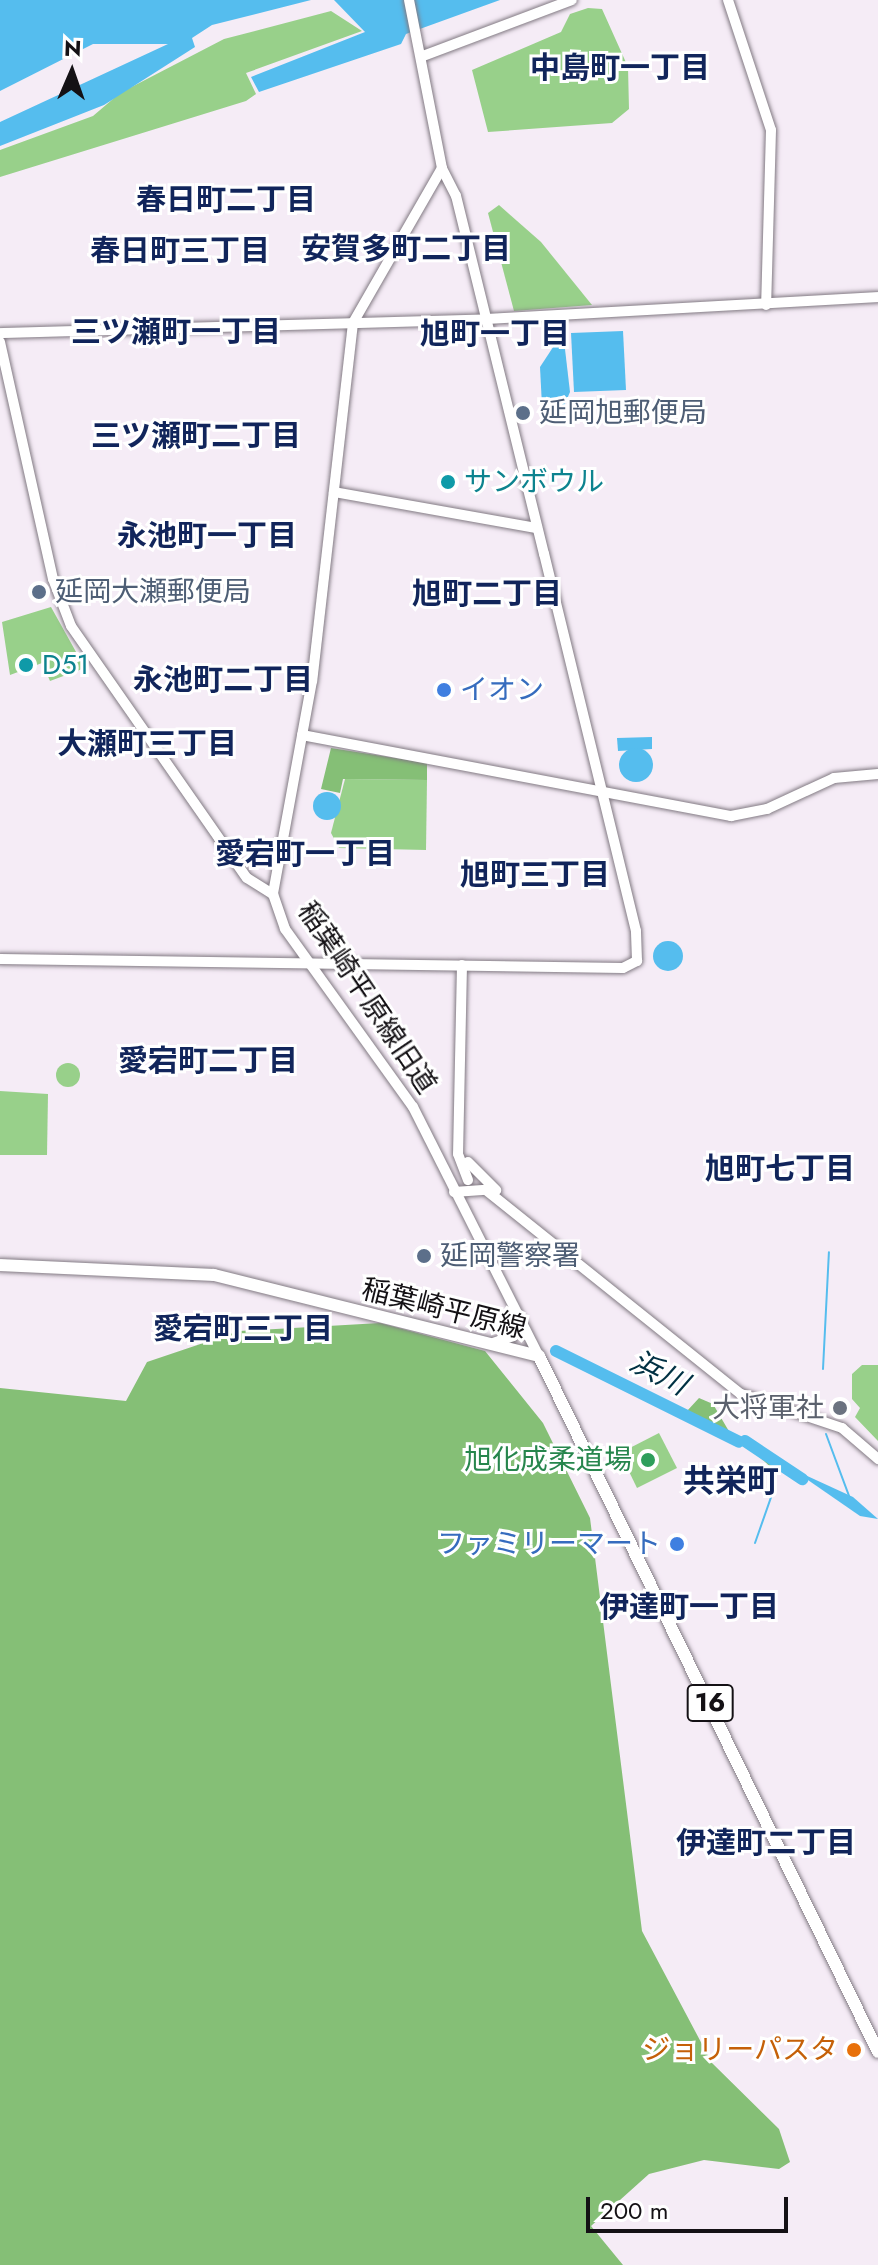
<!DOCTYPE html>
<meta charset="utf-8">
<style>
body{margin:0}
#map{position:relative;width:878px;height:2265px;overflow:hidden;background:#f5ecf6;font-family:Jost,"Noto Sans JP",sans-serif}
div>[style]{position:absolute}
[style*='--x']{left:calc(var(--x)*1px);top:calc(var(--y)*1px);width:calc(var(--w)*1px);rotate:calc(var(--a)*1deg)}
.green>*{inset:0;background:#98d08a}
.round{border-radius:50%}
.forest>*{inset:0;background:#85bf76}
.water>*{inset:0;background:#55bdee}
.stream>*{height:2px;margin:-1px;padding:0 1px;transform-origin:1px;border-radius:1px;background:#55bdee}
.river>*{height:12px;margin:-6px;padding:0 6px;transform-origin:6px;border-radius:6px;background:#55bdee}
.roads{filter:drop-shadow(0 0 2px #827a83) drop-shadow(0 0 2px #827a83)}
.minor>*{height:10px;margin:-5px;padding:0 5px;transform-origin:5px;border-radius:5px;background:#fff}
.major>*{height:12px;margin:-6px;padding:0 6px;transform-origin:6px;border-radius:6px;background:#fff}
.dots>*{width:22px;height:22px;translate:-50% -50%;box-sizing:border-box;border:4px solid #fff;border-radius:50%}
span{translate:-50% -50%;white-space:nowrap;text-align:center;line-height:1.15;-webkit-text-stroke:6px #fff;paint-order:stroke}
.shield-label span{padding:2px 6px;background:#fff;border:2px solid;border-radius:6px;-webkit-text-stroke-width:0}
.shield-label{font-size:26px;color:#141115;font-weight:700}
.service-label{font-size:28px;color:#4e5e75}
.left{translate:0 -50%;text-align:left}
.culture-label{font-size:28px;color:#0d838f}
.shop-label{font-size:28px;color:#366cbe}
.right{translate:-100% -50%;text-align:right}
.street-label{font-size:28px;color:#141115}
.worship-label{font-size:28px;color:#5b616d}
.leisure-label{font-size:28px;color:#27864d}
.food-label{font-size:28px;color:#c56008}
.neighbourhood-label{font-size:30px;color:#11255b;font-weight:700}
.water-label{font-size:30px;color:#003043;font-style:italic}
.quarter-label{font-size:32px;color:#11255b;font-weight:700}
.north{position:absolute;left:32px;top:32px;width:80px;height:80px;-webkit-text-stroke:6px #fff;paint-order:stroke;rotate:2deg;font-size:22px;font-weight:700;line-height:32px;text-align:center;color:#141115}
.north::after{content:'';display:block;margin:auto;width:28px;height:36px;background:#141115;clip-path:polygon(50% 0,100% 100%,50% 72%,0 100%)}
.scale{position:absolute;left:586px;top:2197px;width:202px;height:36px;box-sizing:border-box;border:4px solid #141115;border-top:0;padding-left:10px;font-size:24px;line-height:28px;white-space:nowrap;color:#141115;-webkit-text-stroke:6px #fff;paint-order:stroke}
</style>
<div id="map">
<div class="green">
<div style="clip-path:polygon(588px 8px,602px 9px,628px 67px,629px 109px,612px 123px,488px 132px,472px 70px,561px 32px,570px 14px)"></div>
<div style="clip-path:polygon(331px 11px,362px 31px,246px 73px,256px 94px,246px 101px,0 177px,0 150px,93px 116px,120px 93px,224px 39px)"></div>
<div style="clip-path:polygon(499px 205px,541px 242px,592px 305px,514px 311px,488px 213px)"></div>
<div style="clip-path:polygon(51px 607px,85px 668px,50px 681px,42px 663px,10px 675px,2px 622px)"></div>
<div style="clip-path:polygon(345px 779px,427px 780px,426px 850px,339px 848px,331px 833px)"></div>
<div class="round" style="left:56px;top:1063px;width:24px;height:24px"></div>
<div style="clip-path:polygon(0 1091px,48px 1094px,47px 1155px,0 1155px)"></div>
<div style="clip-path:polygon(862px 1365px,878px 1365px,878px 1441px,855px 1417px,860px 1408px,852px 1399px,852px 1374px)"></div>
<div style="clip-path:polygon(659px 1433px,677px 1468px,637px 1488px,620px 1453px)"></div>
</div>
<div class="forest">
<div style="clip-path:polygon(331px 748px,427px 763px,427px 780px,343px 779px,340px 793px,321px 789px)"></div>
<div style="clip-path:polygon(380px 1323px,485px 1351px,543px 1423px,590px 1518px,642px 1931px,712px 2063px,779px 2129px,790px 2162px,779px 2169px,704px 2160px,649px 2174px,591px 2226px,623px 2265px,0 2265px,0 1388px,126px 1401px,147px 1362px,239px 1331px)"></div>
<div style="clip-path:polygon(557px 1353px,687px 1411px,699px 1398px,713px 1404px,737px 1445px)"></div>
<div style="clip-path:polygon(743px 1439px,781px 1461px,775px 1471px,746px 1445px)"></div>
</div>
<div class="water">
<div style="clip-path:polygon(0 0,311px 0,212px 25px,192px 38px,195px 47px,104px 105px,0 146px,0 122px,168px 44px,93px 44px,0 91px)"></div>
<div style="clip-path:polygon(334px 0,500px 0,406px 34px,401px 44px,259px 92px,251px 77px,365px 32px)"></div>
<div style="clip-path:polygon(623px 331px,626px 390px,574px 392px,571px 333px)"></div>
<div style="clip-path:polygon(563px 332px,570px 392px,564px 406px,542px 406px,540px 367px)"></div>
<div style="clip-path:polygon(652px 737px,652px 749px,618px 751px,617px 738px)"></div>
<div class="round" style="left:619px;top:748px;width:34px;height:34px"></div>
<div class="round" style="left:313px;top:792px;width:28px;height:28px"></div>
<div class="round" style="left:653px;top:941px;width:30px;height:30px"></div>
<div style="clip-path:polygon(792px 1469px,853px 1497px,878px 1519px,860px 1516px)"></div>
</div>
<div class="stream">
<div style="--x:823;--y:1369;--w:117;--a:-87.1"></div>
<div style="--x:826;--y:1434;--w:66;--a:69.6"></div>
<div style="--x:779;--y:1473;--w:5;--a:-68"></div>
<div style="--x:755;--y:1543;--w:60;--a:-70.7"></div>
</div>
<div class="river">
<div style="--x:556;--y:1351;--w:204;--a:26.4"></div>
<div style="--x:745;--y:1441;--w:69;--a:33.7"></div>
</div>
<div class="roads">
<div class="minor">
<div style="--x:409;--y:0;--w:171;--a:78.9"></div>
<div style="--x:442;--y:168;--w:179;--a:119.9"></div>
<div style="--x:353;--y:323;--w:360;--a:96.5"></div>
<div style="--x:312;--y:681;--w:217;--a:100.4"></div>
<div style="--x:273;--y:894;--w:37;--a:71"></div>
<div style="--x:285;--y:929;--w:219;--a:54.3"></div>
<div style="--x:413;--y:1107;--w:279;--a:63.2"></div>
<div style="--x:728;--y:0;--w:137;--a:71.7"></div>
<div style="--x:771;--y:130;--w:175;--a:91.6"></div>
<div style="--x:423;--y:56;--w:159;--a:-20.6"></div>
<div style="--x:0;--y:333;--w:487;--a:-1.6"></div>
<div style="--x:487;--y:319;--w:392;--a:-3.2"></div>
<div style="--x:0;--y:342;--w:243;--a:77.4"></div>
<div style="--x:53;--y:579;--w:50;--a:69"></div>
<div style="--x:71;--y:626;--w:307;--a:55.1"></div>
<div style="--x:247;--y:878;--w:31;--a:32"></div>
<div style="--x:334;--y:492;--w:206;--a:10.1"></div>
<div style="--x:302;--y:735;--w:437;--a:10.7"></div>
<div style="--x:731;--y:816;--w:37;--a:-11"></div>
<div style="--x:767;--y:809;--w:74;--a:-24.8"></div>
<div style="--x:834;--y:778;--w:44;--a:-5.2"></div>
<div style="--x:0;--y:959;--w:623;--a:0.83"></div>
<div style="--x:623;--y:968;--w:16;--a:-27"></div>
<div style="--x:637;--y:961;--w:30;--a:-92"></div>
<div style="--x:636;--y:931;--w:388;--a:-103.7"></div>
<div style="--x:544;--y:554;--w:369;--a:-103.8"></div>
<div style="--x:456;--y:196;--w:31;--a:-117"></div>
<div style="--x:462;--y:965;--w:189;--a:91.2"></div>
<div style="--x:458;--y:1154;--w:28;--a:69"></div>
<div style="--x:468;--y:1162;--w:40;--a:45"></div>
<div style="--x:454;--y:1192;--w:32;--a:-4"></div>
<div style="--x:486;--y:1190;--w:327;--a:38.7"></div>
<div style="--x:741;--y:1394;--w:107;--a:18.6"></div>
<div style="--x:842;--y:1428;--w:48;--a:40.7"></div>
<div style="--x:493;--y:1343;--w:21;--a:-19"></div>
<div style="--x:513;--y:1336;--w:16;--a:-60"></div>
</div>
<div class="major">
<div style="--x:0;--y:1265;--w:214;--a:2.7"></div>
<div style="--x:214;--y:1275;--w:335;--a:14"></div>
<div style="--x:539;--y:1356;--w:774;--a:64.03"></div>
</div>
</div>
<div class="dots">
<div style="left:523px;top:413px;background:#5c6f8a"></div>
<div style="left:448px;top:482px;background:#0f9aa8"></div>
<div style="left:39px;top:592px;background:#5c6f8a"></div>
<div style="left:26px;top:665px;background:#0f9aa8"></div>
<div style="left:444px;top:690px;background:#3f7fe0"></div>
<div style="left:424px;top:1256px;background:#5c6f8a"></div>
<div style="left:840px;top:1408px;background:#6b7280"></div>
<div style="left:648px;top:1460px;background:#2e9e5b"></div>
<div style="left:677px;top:1544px;background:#3f7fe0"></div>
<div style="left:854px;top:2050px;background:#e8710a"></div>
</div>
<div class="shield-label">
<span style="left:710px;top:1703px">16</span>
</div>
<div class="service-label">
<span class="left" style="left:539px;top:413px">延岡旭郵便局</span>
<span class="left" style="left:55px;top:592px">延岡大瀬郵便局</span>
<span class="left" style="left:440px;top:1256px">延岡警察署</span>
</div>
<div class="culture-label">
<span class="left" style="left:464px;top:482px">サンボウル</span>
<span class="left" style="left:42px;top:665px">D51</span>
</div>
<div class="shop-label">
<span class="left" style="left:460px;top:690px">イオン</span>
<span class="right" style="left:661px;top:1544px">ファミリーマート</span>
</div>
<div class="street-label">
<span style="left:367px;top:998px;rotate:56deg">稲葉崎平原線旧道</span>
<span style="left:444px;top:1309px;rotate:14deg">稲葉崎平原線</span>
</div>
<div class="worship-label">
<span class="right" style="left:824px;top:1408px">大将軍社</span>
</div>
<div class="leisure-label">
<span class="right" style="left:632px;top:1460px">旭化成柔道場</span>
</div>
<div class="food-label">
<span class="right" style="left:838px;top:2050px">ジョリーパスタ</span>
</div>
<div class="neighbourhood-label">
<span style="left:620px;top:68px">中島町一丁目</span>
<span style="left:226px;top:200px">春日町二丁目</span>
<span style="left:406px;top:249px">安賀多町二丁目</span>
<span style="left:180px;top:251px">春日町三丁目</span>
<span style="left:176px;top:332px">三ツ瀬町一丁目</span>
<span style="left:495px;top:334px">旭町一丁目</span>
<span style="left:196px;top:436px">三ツ瀬町二丁目</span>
<span style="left:207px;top:536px">永池町一丁目</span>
<span style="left:487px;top:594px">旭町二丁目</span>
<span style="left:223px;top:680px">永池町二丁目</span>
<span style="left:147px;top:744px">大瀬町三丁目</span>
<span style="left:305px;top:854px">愛宕町一丁目</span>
<span style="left:535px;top:875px">旭町三丁目</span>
<span style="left:208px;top:1061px">愛宕町二丁目</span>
<span style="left:780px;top:1169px">旭町七丁目</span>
<span style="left:243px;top:1329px">愛宕町三丁目</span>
<span style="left:689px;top:1607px">伊達町一丁目</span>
<span style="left:766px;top:1843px">伊達町二丁目</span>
</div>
<div class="water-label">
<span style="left:659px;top:1373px;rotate:27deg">浜川</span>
</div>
<div class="quarter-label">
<span style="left:731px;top:1481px">共栄町</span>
</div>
<div class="north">N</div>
<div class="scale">200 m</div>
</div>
